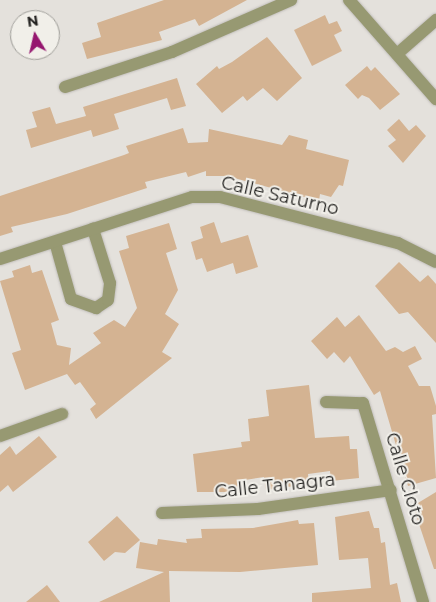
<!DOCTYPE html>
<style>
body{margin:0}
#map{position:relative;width:436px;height:602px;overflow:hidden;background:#e4e1dc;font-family:Montserrat,sans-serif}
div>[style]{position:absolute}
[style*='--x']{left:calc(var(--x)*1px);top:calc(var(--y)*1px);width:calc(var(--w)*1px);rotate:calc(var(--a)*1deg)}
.building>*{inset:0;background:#d4b392}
.roads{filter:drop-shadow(0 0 1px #c1beba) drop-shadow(0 0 1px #c1beba)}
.minor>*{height:12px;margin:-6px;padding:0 6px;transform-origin:6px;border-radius:6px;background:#979972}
span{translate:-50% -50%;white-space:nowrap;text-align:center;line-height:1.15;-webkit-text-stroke:4px #f1efe9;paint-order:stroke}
.street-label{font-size:18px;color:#22211f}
.north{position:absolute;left:10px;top:10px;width:50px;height:50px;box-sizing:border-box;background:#f1efe9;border:1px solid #9e9d98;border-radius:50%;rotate:351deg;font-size:14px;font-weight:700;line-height:20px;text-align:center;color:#22211f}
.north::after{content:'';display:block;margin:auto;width:18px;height:22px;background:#95166f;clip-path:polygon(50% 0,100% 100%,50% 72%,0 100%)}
</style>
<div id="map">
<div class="building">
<div style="clip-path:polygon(164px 0,247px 0,199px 26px,195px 19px,159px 32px,162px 40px,87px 59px,82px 43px,101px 37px,97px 23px)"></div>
<div style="clip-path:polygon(325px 15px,329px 24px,337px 21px,342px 31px,334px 35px,342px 51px,312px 66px,294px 30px)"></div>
<div style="clip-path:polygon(267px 37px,302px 78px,277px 101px,263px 88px,247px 101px,243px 96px,222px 113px,196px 84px,217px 66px,219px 69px,232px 62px)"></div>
<div style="clip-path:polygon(367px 66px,371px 71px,375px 67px,400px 94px,380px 110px,369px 98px,362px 95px,358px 99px,345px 85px)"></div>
<div style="clip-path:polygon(177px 78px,186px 106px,171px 110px,167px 98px,114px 114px,119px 129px,93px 137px,91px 130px,31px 148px,26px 130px,37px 127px,32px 112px,50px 107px,56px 124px,86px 116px,83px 107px)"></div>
<div style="clip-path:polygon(399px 119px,409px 131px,416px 125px,426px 136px,403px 163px,388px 146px,396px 140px,387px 130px)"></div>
<div style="clip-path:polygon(183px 128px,188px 143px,208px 142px,209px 129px,282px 145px,289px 135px,308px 140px,306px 149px,349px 160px,343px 186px,339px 185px,331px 197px,320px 194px,319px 201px,227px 176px,206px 176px,206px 171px,188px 177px,186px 172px,145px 182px,147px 188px,67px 214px,11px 227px,13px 232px,0 236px,0 196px,124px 155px,129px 153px,126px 146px)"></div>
<div style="clip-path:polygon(214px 222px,221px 243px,248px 235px,258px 267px,236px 274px,233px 263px,207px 272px,202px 258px,196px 260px,191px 242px,203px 238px,200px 227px)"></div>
<div style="clip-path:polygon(169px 223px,177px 249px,166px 253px,178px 290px,165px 314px,179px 324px,162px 352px,172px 358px,96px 419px,90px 409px,96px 404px,80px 382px,75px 385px,67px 374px,25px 390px,12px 353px,21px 350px,0 281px,14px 277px,12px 271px,30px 265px,32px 273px,42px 270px,59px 320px,51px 323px,57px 345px,71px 348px,69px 365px,101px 343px,93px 333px,114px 320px,125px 327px,137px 308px,119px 251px,129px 248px,126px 236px)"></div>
<div style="clip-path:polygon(399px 262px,420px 282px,428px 275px,436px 284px,436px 343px,408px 312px,399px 314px,375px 286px)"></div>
<div style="clip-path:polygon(359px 315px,386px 351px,395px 347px,403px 352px,415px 346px,422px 359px,408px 366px,419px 386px,430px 386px,436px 406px,436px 414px,432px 415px,436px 478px,408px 486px,380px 391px,374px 395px,350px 356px,344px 363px,334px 352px,327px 359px,311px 341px,337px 317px,345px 327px)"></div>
<div style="clip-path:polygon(309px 385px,315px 438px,349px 436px,350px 449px,357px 449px,359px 478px,331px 481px,330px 471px,308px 474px,309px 484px,266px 490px,264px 477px,239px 481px,240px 492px,197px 492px,193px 454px,242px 447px,241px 442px,250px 441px,248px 419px,269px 416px,266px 390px)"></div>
<div style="clip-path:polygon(39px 436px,57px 457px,13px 492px,8px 485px,0 492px,0 455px,10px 446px,16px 455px)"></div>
<div style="clip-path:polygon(436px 492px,436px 569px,434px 569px,413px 506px)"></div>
<div style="clip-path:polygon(369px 511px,374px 528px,379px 528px,381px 543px,385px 542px,390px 585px,397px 583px,401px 602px,312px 602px,312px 593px,371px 588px,368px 558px,339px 560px,335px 517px)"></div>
<div style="clip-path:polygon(117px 516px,140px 540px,125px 553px,115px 552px,104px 561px,88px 542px)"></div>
<div style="clip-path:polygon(298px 520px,299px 524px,314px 523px,318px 565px,240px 572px,169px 571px,170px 602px,99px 602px,164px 572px,136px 568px,140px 542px,157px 545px,158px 539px,187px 543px,186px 539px,202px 538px,201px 529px,253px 528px)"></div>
<div style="clip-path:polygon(47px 585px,60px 602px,26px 602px)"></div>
</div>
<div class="roads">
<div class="minor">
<div style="--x:349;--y:0;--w:132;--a:48.7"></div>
<div style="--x:397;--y:54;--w:52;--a:-41.1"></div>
<div style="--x:65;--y:87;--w:113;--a:-18.1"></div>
<div style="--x:172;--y:52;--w:130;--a:-23.6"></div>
<div style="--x:55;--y:242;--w:59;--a:74.3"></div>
<div style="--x:71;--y:299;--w:27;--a:20"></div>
<div style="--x:96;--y:308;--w:14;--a:-34"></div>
<div style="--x:108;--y:300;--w:17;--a:-83"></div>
<div style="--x:110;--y:283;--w:57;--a:-107.5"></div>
<div style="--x:0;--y:259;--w:202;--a:-17.9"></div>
<div style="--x:192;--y:197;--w:28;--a:0"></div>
<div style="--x:220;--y:197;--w:184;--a:14.5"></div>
<div style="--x:398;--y:243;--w:42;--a:26.6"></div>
<div style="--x:326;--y:402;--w:37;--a:2"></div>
<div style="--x:363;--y:403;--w:208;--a:73.2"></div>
<div style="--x:0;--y:436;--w:66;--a:-19.5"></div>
<div style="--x:162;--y:513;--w:96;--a:-2.4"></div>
<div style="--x:258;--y:509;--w:134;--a:-8.1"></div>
</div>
</div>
<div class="street-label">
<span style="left:280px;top:196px;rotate:13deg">Calle Saturno</span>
<span style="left:405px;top:479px;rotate:73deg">Calle Cloto</span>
<span style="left:275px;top:486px;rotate:-6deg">Calle Tanagra</span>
</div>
<div class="north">N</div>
</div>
